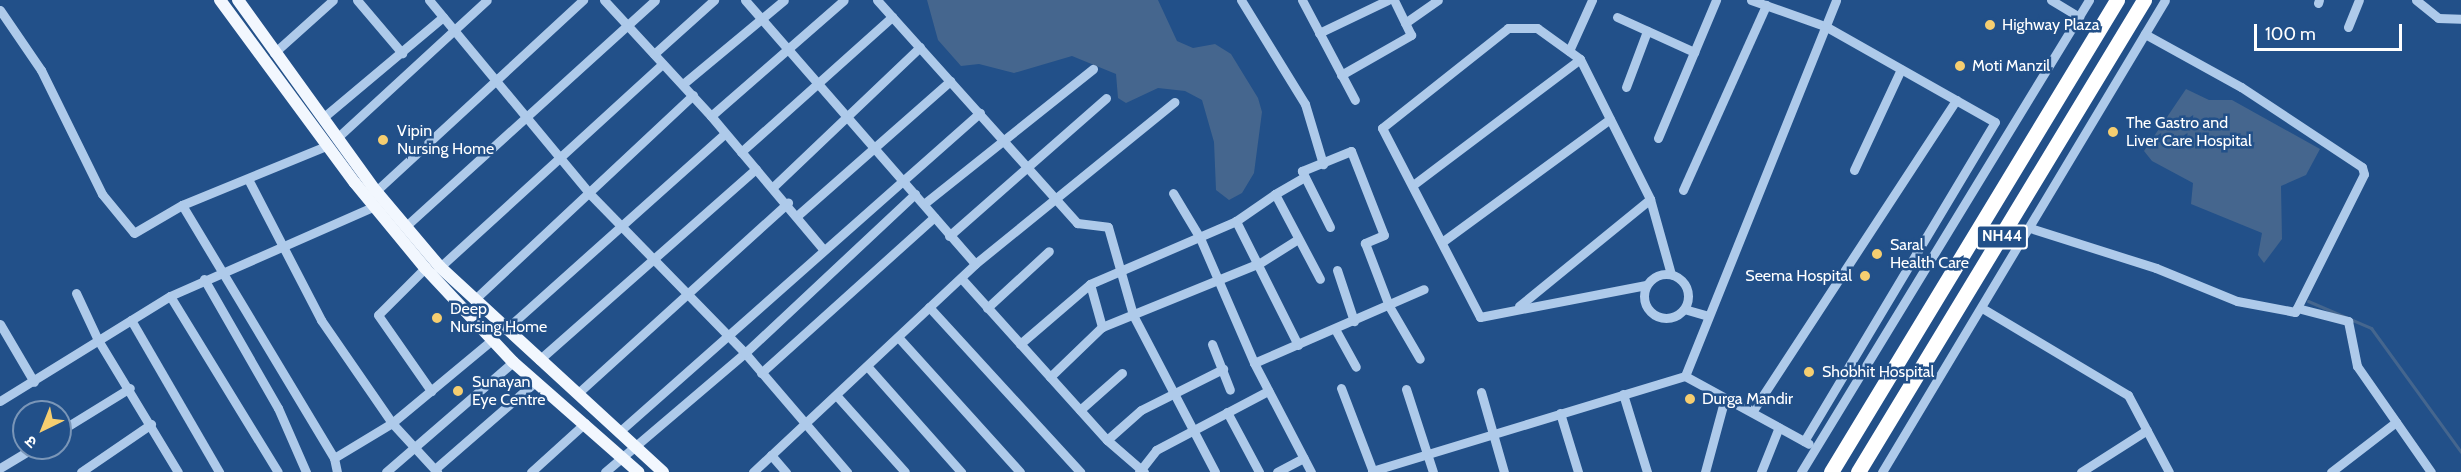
<!DOCTYPE html>
<meta charset="utf-8">
<style>
body{margin:0}
#map{position:relative;width:2461px;height:472px;overflow:hidden;background:#225089;font-family:Cabin,"Noto Sans Devanagari",sans-serif}
div>[style]{position:absolute}
[style*='--x']{left:calc(var(--x)*1px);top:calc(var(--y)*1px);width:calc(var(--w)*1px);rotate:calc(var(--a)*1deg)}
.water>*{inset:0;background:#45668e}
.stream>*{height:3px;margin:-1.5px;padding:0 1.5px;transform-origin:1.5px;border-radius:1.5px;background:#45668e}
.minor>*{height:9px;margin:-4.5px;padding:0 4.5px;transform-origin:4.5px;border-radius:4.5px;background:#aecaea}
.minor>.ring{margin:-4.5px;padding:0;box-sizing:content-box;background:none;border:9px solid #aecaea;border-radius:50%}
.major>*{height:12px;margin:-6px;padding:0 6px;transform-origin:6px;border-radius:6px;background:#f2f7fe}
.highway>*{height:15px;margin:-7.5px;padding:0 7.5px;transform-origin:7.5px;border-radius:7.5px;background:#fff}
.dots>*{width:16px;height:16px;translate:-50% -50%;box-sizing:border-box;border:3px solid #225089;border-radius:50%}
span{translate:-50% -50%;white-space:nowrap;text-align:center;line-height:1.15;-webkit-text-stroke:5px #225089;paint-order:stroke}
.shield-label span{padding:2px 4px;background:#225089;border:2px solid;border-radius:4px;-webkit-text-stroke-width:0}
.shield-label{font-size:15px;color:#fff;font-weight:700}
.poi-label{font-size:16px;color:#fff}
.left{translate:0 -50%;text-align:left}
.right{translate:-100% -50%;text-align:right}
.north{position:absolute;left:12px;top:400px;width:60px;height:60px;box-sizing:border-box;background:#225089;border:2px solid #7a96b8;border-radius:50%;rotate:223deg;font-size:16px;font-weight:700;line-height:24px;text-align:center;color:#fff}
.north::after{content:'';display:block;margin:auto;width:21px;height:27px;background:#f6ce70;clip-path:polygon(50% 0,100% 100%,50% 72%,0 100%)}
.scale{position:absolute;left:2254px;top:24px;width:148px;height:27px;box-sizing:border-box;border:3px solid #fff;border-top:0;padding-left:8px;font-size:18px;line-height:21px;white-space:nowrap;color:#fff;-webkit-text-stroke:4px #225089;paint-order:stroke}
</style>
<div id="map">
<div class="water">
<div style="clip-path:polygon(927px 0,1158px 0,1177px 41px,1193px 48px,1215px 44px,1231px 54px,1258px 98px,1262px 112px,1254px 173px,1242px 193px,1229px 200px,1216px 190px,1214px 142px,1202px 100px,1185px 91px,1158px 88px,1126px 103px,1118px 98px,1116px 74px,1072px 56px,1014px 73px,979px 64px,961px 66px,938px 40px)"></div>
<div style="clip-path:polygon(2186px 89px,2209px 100px,2232px 100px,2320px 149px,2306px 175px,2281px 186px,2282px 239px,2264px 263px,2258px 255px,2262px 233px,2191px 204px,2193px 183px,2152px 161px,2144px 151px)"></div>
</div>
<div class="stream">
<div style="--x:2308;--y:301;--w:69;--a:23.2"></div>
<div style="--x:2371;--y:328;--w:153;--a:54"></div>
</div>
<div class="minor">
<div style="--x:357;--y:0;--w:70;--a:49.7"></div>
<div style="--x:429;--y:0;--w:251;--a:50.3"></div>
<div style="--x:589;--y:193;--w:223;--a:45.7"></div>
<div style="--x:745;--y:353;--w:157;--a:49.4"></div>
<div style="--x:604;--y:0;--w:158;--a:47.3"></div>
<div style="--x:711;--y:116;--w:172;--a:49.9"></div>
<div style="--x:745;--y:0;--w:350;--a:48.9"></div>
<div style="--x:877;--y:0;--w:300;--a:48.1"></div>
<div style="--x:1077;--y:223;--w:31;--a:7"></div>
<div style="--x:1108;--y:227;--w:91;--a:74.1"></div>
<div style="--x:1133;--y:315;--w:177;--a:62.4"></div>
<div style="--x:1241;--y:0;--w:122;--a:58.4"></div>
<div style="--x:1305;--y:104;--w:63;--a:73.3"></div>
<div style="--x:1302;--y:0;--w:113;--a:62.1"></div>
<div style="--x:1751;--y:0;--w:78;--a:19.4"></div>
<div style="--x:1825;--y:26;--w:195;--a:29.5"></div>
<div style="--x:1995;--y:122;--w:372;--a:120.9"></div>
<div style="--x:2051;--y:0;--w:33;--a:31"></div>
<div style="--x:2416;--y:0;--w:28;--a:39"></div>
<div style="--x:2438;--y:18;--w:23;--a:2"></div>
<div style="--x:2318;--y:3;--w:3;--a:-72"></div>
<div style="--x:0;--y:10;--w:73;--a:55.7"></div>
<div style="--x:41;--y:70;--w:138;--a:63.8"></div>
<div style="--x:102;--y:194;--w:50;--a:50.6"></div>
<div style="--x:134;--y:233;--w:56;--a:-30.3"></div>
<div style="--x:182;--y:205;--w:158;--a:-22.3"></div>
<div style="--x:1617;--y:17;--w:85;--a:24.4"></div>
<div style="--x:1405;--y:23;--w:40;--a:-34.9"></div>
<div style="--x:2348;--y:27;--w:29;--a:-68"></div>
<div style="--x:1319;--y:33;--w:76;--a:-25.6"></div>
<div style="--x:1569;--y:51;--w:56;--a:-65.7"></div>
<div style="--x:274;--y:53;--w:79;--a:-41.9"></div>
<div style="--x:654;--y:54;--w:81;--a:-42"></div>
<div style="--x:1341;--y:75;--w:81;--a:-29.7"></div>
<div style="--x:1411;--y:35;--w:39;--a:-116"></div>
<div style="--x:683;--y:84;--w:131;--a:-39.7"></div>
<div style="--x:1626;--y:87;--w:60;--a:-69.4"></div>
<div style="--x:325;--y:116;--w:154;--a:-40"></div>
<div style="--x:711;--y:116;--w:176;--a:-41.1"></div>
<div style="--x:338;--y:137;--w:202;--a:-42.6"></div>
<div style="--x:1658;--y:138;--w:150;--a:-67.2"></div>
<div style="--x:741;--y:152;--w:203;--a:-41.8"></div>
<div style="--x:1854;--y:170;--w:111;--a:-65"></div>
<div style="--x:248;--y:179;--w:159;--a:62.6"></div>
<div style="--x:321;--y:320;--w:125;--a:55.4"></div>
<div style="--x:392;--y:423;--w:67;--a:47.4"></div>
<div style="--x:1413;--y:185;--w:209;--a:-37"></div>
<div style="--x:773;--y:187;--w:203;--a:-43.6"></div>
<div style="--x:1683;--y:190;--w:203;--a:-65.8"></div>
<div style="--x:376;--y:191;--w:282;--a:-42.7"></div>
<div style="--x:1173;--y:193;--w:52;--a:59"></div>
<div style="--x:1200;--y:238;--w:136;--a:66.6"></div>
<div style="--x:1254;--y:363;--w:123;--a:62.4"></div>
<div style="--x:1275;--y:194;--w:34;--a:-30"></div>
<div style="--x:925;--y:203;--w:215;--a:-38.6"></div>
<div style="--x:182;--y:205;--w:295;--a:59"></div>
<div style="--x:334;--y:458;--w:14;--a:78"></div>
<div style="--x:798;--y:215;--w:203;--a:-41.4"></div>
<div style="--x:406;--y:226;--w:336;--a:-42.2"></div>
<div style="--x:1330;--y:227;--w:63;--a:-116.6"></div>
<div style="--x:1302;--y:171;--w:53;--a:-22.2"></div>
<div style="--x:1351;--y:151;--w:90;--a:68.6"></div>
<div style="--x:1384;--y:235;--w:21;--a:157"></div>
<div style="--x:1365;--y:243;--w:67;--a:69.1"></div>
<div style="--x:1389;--y:306;--w:61;--a:59.7"></div>
<div style="--x:2030;--y:228;--w:132;--a:17.6"></div>
<div style="--x:2156;--y:268;--w:87;--a:22.2"></div>
<div style="--x:2237;--y:301;--w:59;--a:10.7"></div>
<div style="--x:2295;--y:312;--w:154;--a:-63.4"></div>
<div style="--x:2364;--y:174;--w:7;--a:-106"></div>
<div style="--x:2362;--y:167;--w:145;--a:-146.5"></div>
<div style="--x:2241;--y:87;--w:110;--a:-151.1"></div>
<div style="--x:949;--y:236;--w:209;--a:-41.3"></div>
<div style="--x:1442;--y:242;--w:208;--a:-36.2"></div>
<div style="--x:440;--y:267;--w:301;--a:-42.4"></div>
<div style="--x:425;--y:268;--w:66;--a:135"></div>
<div style="--x:378;--y:315;--w:93;--a:55.1"></div>
<div style="--x:1337;--y:270;--w:54;--a:71.6"></div>
<div class="ring" style="left:1644px;top:274px;width:35px;height:35px"></div>
<div style="--x:961;--y:278;--w:218;--a:48"></div>
<div style="--x:1107;--y:440;--w:49;--a:40.9"></div>
<div style="--x:204;--y:279;--w:149;--a:60.2"></div>
<div style="--x:278;--y:408;--w:70;--a:66.4"></div>
<div style="--x:1090;--y:284;--w:45;--a:74.4"></div>
<div style="--x:1646;--y:285;--w:169;--a:169.1"></div>
<div style="--x:1480;--y:317;--w:213;--a:-117.4"></div>
<div style="--x:1382;--y:128;--w:161;--a:-38.4"></div>
<div style="--x:1508;--y:28;--w:29;--a:0"></div>
<div style="--x:1537;--y:28;--w:53;--a:35.8"></div>
<div style="--x:1580;--y:59;--w:157;--a:63.4"></div>
<div style="--x:1650;--y:199;--w:78;--a:74.4"></div>
<div style="--x:76;--y:293;--w:52;--a:64.9"></div>
<div style="--x:98;--y:340;--w:154;--a:58.8"></div>
<div style="--x:170;--y:296;--w:206;--a:58.5"></div>
<div style="--x:474;--y:300;--w:300;--a:-43.1"></div>
<div style="--x:1519;--y:306;--w:169;--a:-39.2"></div>
<div style="--x:929;--y:307;--w:224;--a:47.5"></div>
<div style="--x:987;--y:308;--w:84;--a:-42.6"></div>
<div style="--x:1982;--y:308;--w:170;--a:30.8"></div>
<div style="--x:2128;--y:395;--w:87;--a:62"></div>
<div style="--x:2297;--y:308;--w:53;--a:14.3"></div>
<div style="--x:2348;--y:321;--w:46;--a:78.7"></div>
<div style="--x:2357;--y:366;--w:129;--a:55.1"></div>
<div style="--x:1684;--y:309;--w:25;--a:16"></div>
<div style="--x:131;--y:320;--w:176;--a:59.9"></div>
<div style="--x:0;--y:324;--w:67;--a:59.6"></div>
<div style="--x:1335;--y:329;--w:43;--a:61.1"></div>
<div style="--x:505;--y:330;--w:294;--a:-41.8"></div>
<div style="--x:898;--y:337;--w:182;--a:47.9"></div>
<div style="--x:1020;--y:344;--w:92;--a:-40.6"></div>
<div style="--x:1090;--y:284;--w:159;--a:-23.3"></div>
<div style="--x:1212;--y:344;--w:49;--a:68.6"></div>
<div style="--x:1298;--y:345;--w:139;--a:-116.6"></div>
<div style="--x:1236;--y:221;--w:47;--a:-34.7"></div>
<div style="--x:1275;--y:194;--w:96;--a:62.1"></div>
<div style="--x:539;--y:360;--w:289;--a:-41.4"></div>
<div style="--x:1254;--y:363;--w:185;--a:-23.5"></div>
<div style="--x:867;--y:366;--w:142;--a:48.4"></div>
<div style="--x:761;--y:373;--w:233;--a:-42"></div>
<div style="--x:1685;--y:376;--w:405;--a:-68.1"></div>
<div style="--x:1050;--y:377;--w:72;--a:-43.9"></div>
<div style="--x:1102;--y:327;--w:170;--a:-22.1"></div>
<div style="--x:1260;--y:263;--w:45;--a:-32.3"></div>
<div style="--x:1341;--y:388;--w:90;--a:69.1"></div>
<div style="--x:1406;--y:389;--w:87;--a:72"></div>
<div style="--x:1481;--y:392;--w:83;--a:74"></div>
<div style="--x:577;--y:394;--w:285;--a:-42.2"></div>
<div style="--x:1623;--y:394;--w:82;--a:72.9"></div>
<div style="--x:836;--y:395;--w:103;--a:48.1"></div>
<div style="--x:0;--y:401;--w:200;--a:-31.7"></div>
<div style="--x:170;--y:296;--w:224;--a:-23.7"></div>
<div style="--x:1080;--y:410;--w:56;--a:-41.4"></div>
<div style="--x:1227;--y:412;--w:68;--a:61.9"></div>
<div style="--x:1752;--y:412;--w:373;--a:-56.8"></div>
<div style="--x:1560;--y:413;--w:62;--a:73"></div>
<div style="--x:60;--y:431;--w:82;--a:-31.6"></div>
<div style="--x:619;--y:432;--w:482;--a:-41.5"></div>
<div style="--x:1107;--y:440;--w:45;--a:-41.4"></div>
<div style="--x:1141;--y:410;--w:92;--a:-26.6"></div>
<div style="--x:771;--y:455;--w:23;--a:49"></div>
<div style="--x:334;--y:458;--w:68;--a:-31.1"></div>
<div style="--x:392;--y:423;--w:131;--a:-39.7"></div>
<div style="--x:0;--y:468;--w:39;--a:-31"></div>
<div style="--x:435;--y:469;--w:133;--a:-41"></div>
<div style="--x:1372;--y:471;--w:327;--a:-16.9"></div>
<div style="--x:1685;--y:376;--w:141;--a:28.7"></div>
<div style="--x:81;--y:472;--w:85;--a:-34.4"></div>
<div style="--x:386;--y:472;--w:168;--a:-40.9"></div>
<div style="--x:531;--y:472;--w:73;--a:-42.2"></div>
<div style="--x:605;--y:472;--w:184;--a:-40.4"></div>
<div style="--x:745;--y:353;--w:233;--a:-43.1"></div>
<div style="--x:753;--y:472;--w:304;--a:-43.1"></div>
<div style="--x:975;--y:264;--w:257;--a:-39.1"></div>
<div style="--x:1139;--y:472;--w:28;--a:-52"></div>
<div style="--x:1156;--y:450;--w:127;--a:-27.8"></div>
<div style="--x:1277;--y:472;--w:30;--a:-28"></div>
<div style="--x:1705;--y:472;--w:77;--a:-74.9"></div>
<div style="--x:1761;--y:472;--w:48;--a:-68.2"></div>
<div style="--x:1801;--y:472;--w:553;--a:-58.61"></div>
<div style="--x:1882;--y:472;--w:550;--a:-59.05"></div>
<div style="--x:2081;--y:472;--w:78;--a:-32.5"></div>
<div style="--x:2331;--y:472;--w:82;--a:-37.6"></div>
</div>
<div class="major">
<div style="--x:220;--y:0;--w:227;--a:53.6"></div>
<div style="--x:355;--y:183;--w:110;--a:50.5"></div>
<div style="--x:425;--y:268;--w:129;--a:46.9"></div>
<div style="--x:513;--y:362;--w:167;--a:41.3"></div>
<div style="--x:238;--y:0;--w:236;--a:54.2"></div>
<div style="--x:376;--y:191;--w:99;--a:49.9"></div>
<div style="--x:440;--y:267;--w:303;--a:42.6"></div>
</div>
<div class="highway">
<div style="--x:1831;--y:472;--w:552;--a:-58.79"></div>
<div style="--x:1858;--y:472;--w:552;--a:-58.79"></div>
</div>
<div class="dots">
<div style="left:1990px;top:25px;background:#f6ce70"></div>
<div style="left:1960px;top:66px;background:#f6ce70"></div>
<div style="left:2113px;top:132px;background:#f6ce70"></div>
<div style="left:383px;top:140px;background:#f6ce70"></div>
<div style="left:1877px;top:254px;background:#f6ce70"></div>
<div style="left:1865px;top:276px;background:#f6ce70"></div>
<div style="left:437px;top:318px;background:#f6ce70"></div>
<div style="left:1809px;top:372px;background:#f6ce70"></div>
<div style="left:458px;top:391px;background:#f6ce70"></div>
<div style="left:1690px;top:399px;background:#f6ce70"></div>
</div>
<div class="shield-label">
<span style="left:2002px;top:237px">NH44</span>
</div>
<div class="poi-label">
<span class="left" style="left:2002px;top:25px">Highway Plaza</span>
<span class="left" style="left:1972px;top:66px">Moti Manzil</span>
<span class="left" style="left:2126px;top:132px">The Gastro and<br>Liver Care Hospital</span>
<span class="left" style="left:397px;top:140px">Vipin<br>Nursing Home</span>
<span class="left" style="left:1890px;top:254px">Saral<br>Health Care</span>
<span class="right" style="left:1852px;top:276px">Seema Hospital</span>
<span class="left" style="left:450px;top:318px">Deep<br>Nursing Home</span>
<span class="left" style="left:1822px;top:372px">Shobhit Hospital</span>
<span class="left" style="left:472px;top:391px">Sunayan<br>Eye Centre</span>
<span class="left" style="left:1702px;top:399px">Durga Mandir</span>
</div>
<div class="north">उ</div>
<div class="scale">100 m</div>
</div>
